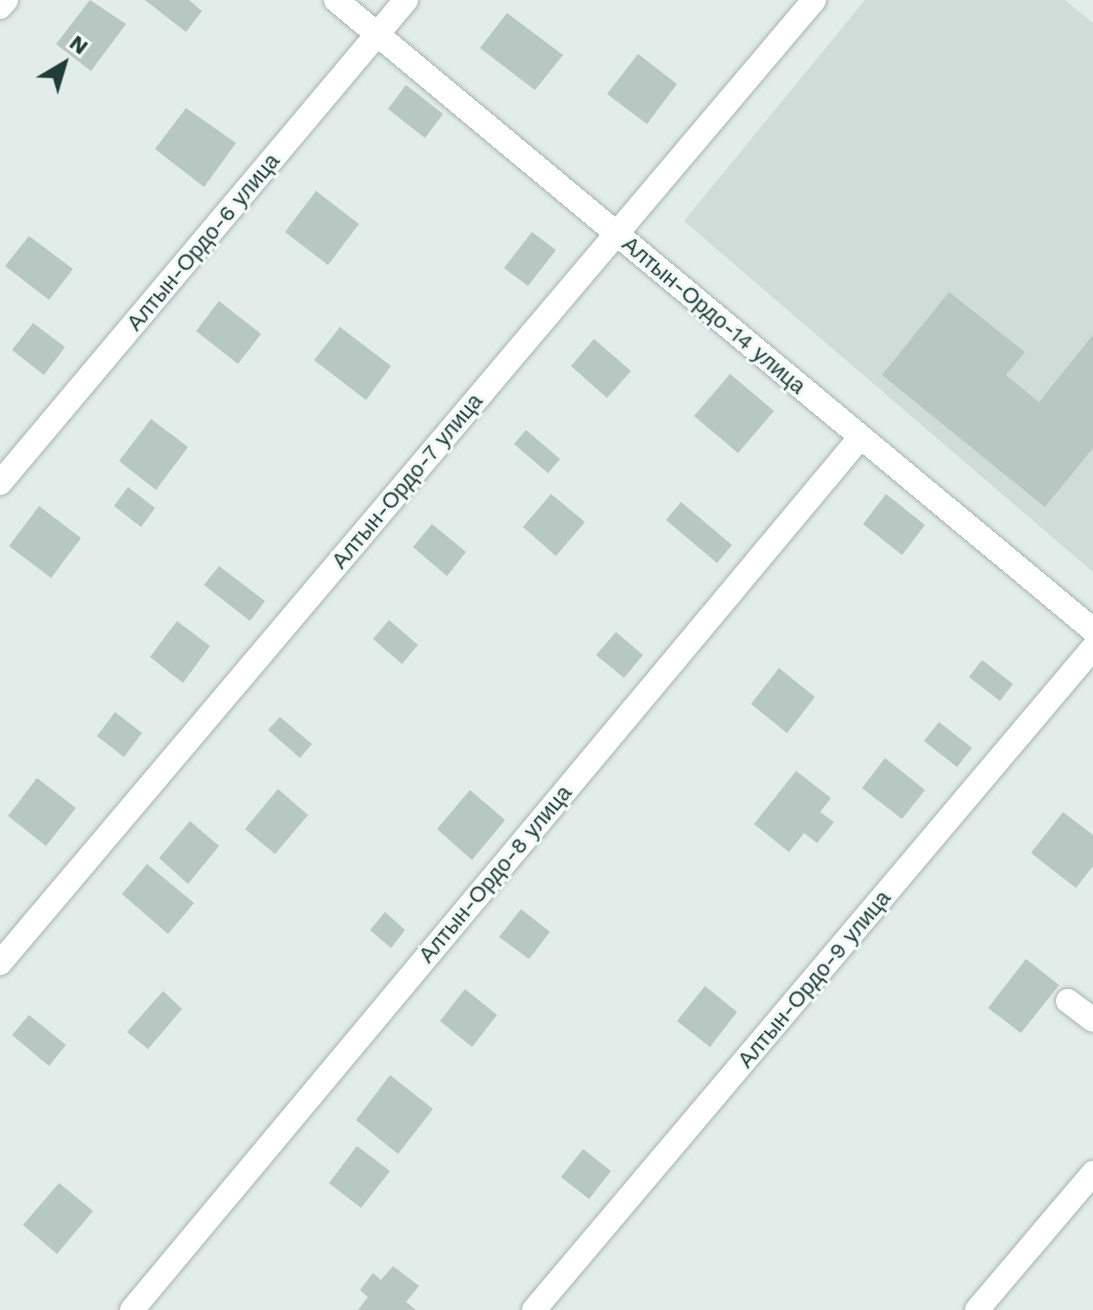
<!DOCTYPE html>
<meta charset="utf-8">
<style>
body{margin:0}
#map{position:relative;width:1093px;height:1310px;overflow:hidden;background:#e2ece9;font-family:"Work Sans",sans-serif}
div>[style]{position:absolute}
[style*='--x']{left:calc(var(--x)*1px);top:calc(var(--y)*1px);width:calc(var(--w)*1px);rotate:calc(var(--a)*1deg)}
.built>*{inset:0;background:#d0dcd8}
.building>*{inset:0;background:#b7c7c2}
.roads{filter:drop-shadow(0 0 2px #a5b4b1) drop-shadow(0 0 2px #a5b4b1)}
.minor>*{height:24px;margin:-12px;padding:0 12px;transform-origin:12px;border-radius:12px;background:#fff}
span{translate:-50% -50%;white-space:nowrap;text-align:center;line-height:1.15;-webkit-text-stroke:6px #f2f9f6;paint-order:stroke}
.street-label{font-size:22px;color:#223d39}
.north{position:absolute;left:24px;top:24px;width:80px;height:80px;-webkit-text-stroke:6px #f2f9f6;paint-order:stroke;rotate:38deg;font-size:22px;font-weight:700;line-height:32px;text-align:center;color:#223d39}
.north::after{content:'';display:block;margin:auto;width:28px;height:36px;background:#223d39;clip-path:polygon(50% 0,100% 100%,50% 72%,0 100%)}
</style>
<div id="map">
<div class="built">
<div style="clip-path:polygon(865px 0,1065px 0,1093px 23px,1093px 572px,684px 221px)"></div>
</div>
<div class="building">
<div style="clip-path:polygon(90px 0,126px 24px,91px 71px,56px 44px)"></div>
<div style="clip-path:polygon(145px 0,189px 0,202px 11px,186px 32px)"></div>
<div style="clip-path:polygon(507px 13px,563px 55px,535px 90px,480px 48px)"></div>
<div style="clip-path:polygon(638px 54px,677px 84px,647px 124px,607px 94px)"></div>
<div style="clip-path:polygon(406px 85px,443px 114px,425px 138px,388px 109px)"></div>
<div style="clip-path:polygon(186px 108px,236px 143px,204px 187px,155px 149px)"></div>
<div style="clip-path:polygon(316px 191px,359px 224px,328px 265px,285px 232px)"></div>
<div style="clip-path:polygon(532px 232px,556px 250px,528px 286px,504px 268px)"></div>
<div style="clip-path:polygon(29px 236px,73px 269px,49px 300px,5px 266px)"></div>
<div style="clip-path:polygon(949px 292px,1025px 352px,1006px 375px,1039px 402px,1093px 335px,1093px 448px,1045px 507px,882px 375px)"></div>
<div style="clip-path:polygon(219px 301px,261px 334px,238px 364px,196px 331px)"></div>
<div style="clip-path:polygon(33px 323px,65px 347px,44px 375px,12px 350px)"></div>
<div style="clip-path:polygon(340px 327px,391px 366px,366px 400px,314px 360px)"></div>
<div style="clip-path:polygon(594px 339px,631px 371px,607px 398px,571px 366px)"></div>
<div style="clip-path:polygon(730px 374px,774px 411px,738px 453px,694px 416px)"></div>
<div style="clip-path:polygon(151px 419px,188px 447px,156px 490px,119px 461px)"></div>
<div style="clip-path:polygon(526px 430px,560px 459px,548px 473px,514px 444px)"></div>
<div style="clip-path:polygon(128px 487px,155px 508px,141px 527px,114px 506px)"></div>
<div style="clip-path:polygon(551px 494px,585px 522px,556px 556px,523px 527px)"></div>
<div style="clip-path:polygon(886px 494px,925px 525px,902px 555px,863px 524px)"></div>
<div style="clip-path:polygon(681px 502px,732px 545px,717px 563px,666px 520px)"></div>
<div style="clip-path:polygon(39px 506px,81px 538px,51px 578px,9px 546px)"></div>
<div style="clip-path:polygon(432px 524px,466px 552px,447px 576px,413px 547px)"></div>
<div style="clip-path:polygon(219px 566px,265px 601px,250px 621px,204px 585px)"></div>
<div style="clip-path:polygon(389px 620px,418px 645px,402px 664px,373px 639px)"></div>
<div style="clip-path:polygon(177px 621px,210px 646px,183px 683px,150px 657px)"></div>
<div style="clip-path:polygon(616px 632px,643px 655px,624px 678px,596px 655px)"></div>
<div style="clip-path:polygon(982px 660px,1013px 684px,1000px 701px,969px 677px)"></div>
<div style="clip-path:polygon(779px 668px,815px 697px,787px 733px,751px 704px)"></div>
<div style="clip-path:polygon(115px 712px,142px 733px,124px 757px,97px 736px)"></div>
<div style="clip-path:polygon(280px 717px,312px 744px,300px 758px,268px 730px)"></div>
<div style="clip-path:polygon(939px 722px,972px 748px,957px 767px,924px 741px)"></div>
<div style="clip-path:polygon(885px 758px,925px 790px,902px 819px,862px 788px)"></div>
<div style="clip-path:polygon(796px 771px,831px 798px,820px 812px,834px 822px,817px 843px,804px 833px,789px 852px,754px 824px)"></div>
<div style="clip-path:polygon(37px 778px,76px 808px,46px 846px,8px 816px)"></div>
<div style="clip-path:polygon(278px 789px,308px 815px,275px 854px,245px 829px)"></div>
<div style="clip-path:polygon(470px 790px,505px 820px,472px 860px,437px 829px)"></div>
<div style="clip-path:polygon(1063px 812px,1093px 835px,1093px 866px,1076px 888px,1031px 853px)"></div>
<div style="clip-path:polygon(190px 821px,219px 846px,188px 884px,159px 858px)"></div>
<div style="clip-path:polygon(147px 864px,194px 903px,168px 934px,122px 894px)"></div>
<div style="clip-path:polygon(521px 909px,550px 932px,529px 959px,499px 937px)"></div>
<div style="clip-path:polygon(385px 912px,405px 930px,391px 948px,370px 930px)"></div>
<div style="clip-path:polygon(1026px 959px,1059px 985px,1021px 1033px,988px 1008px)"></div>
<div style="clip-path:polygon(705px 986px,737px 1012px,710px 1047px,677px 1021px)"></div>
<div style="clip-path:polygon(465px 989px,497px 1015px,472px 1047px,440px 1021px)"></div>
<div style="clip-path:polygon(163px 991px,182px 1009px,148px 1049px,127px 1032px)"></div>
<div style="clip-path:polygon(29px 1015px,66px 1045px,49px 1066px,12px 1035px)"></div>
<div style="clip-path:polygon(390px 1075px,433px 1109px,398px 1154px,356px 1120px)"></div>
<div style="clip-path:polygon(357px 1146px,390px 1171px,361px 1208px,329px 1183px)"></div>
<div style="clip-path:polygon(583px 1149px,611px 1171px,589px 1199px,561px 1177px)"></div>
<div style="clip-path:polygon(59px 1183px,93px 1211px,57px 1254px,23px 1225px)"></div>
<div style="clip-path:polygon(393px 1266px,419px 1286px,406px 1302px,416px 1310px,358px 1310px,368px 1297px,360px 1290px,373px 1273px,381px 1280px)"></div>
</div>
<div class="roads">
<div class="minor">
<div style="--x:336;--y:0;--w:985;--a:39.77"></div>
<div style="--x:0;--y:7;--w:9;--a:-49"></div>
<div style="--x:0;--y:483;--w:631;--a:-49.95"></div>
<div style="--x:0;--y:963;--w:1261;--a:-49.79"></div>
<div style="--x:1068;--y:1001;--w:31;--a:37"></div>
<div style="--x:132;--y:1310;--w:1135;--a:-50.15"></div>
<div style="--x:534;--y:1310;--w:866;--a:-49.82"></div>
<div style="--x:977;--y:1310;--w:180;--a:-49.7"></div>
</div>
</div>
<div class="street-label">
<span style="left:203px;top:242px;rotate:-50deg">Алтын-Ордо-6 улица</span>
<span style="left:714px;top:315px;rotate:40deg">Алтын-Ордо-14 улица</span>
<span style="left:407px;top:481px;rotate:-50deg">Алтын-Ордо-7 улица</span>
<span style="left:495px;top:874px;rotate:-50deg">Алтын-Ордо-8 улица</span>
<span style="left:814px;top:979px;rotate:-50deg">Алтын-Ордо-9 улица</span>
</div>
<div class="north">N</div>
</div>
